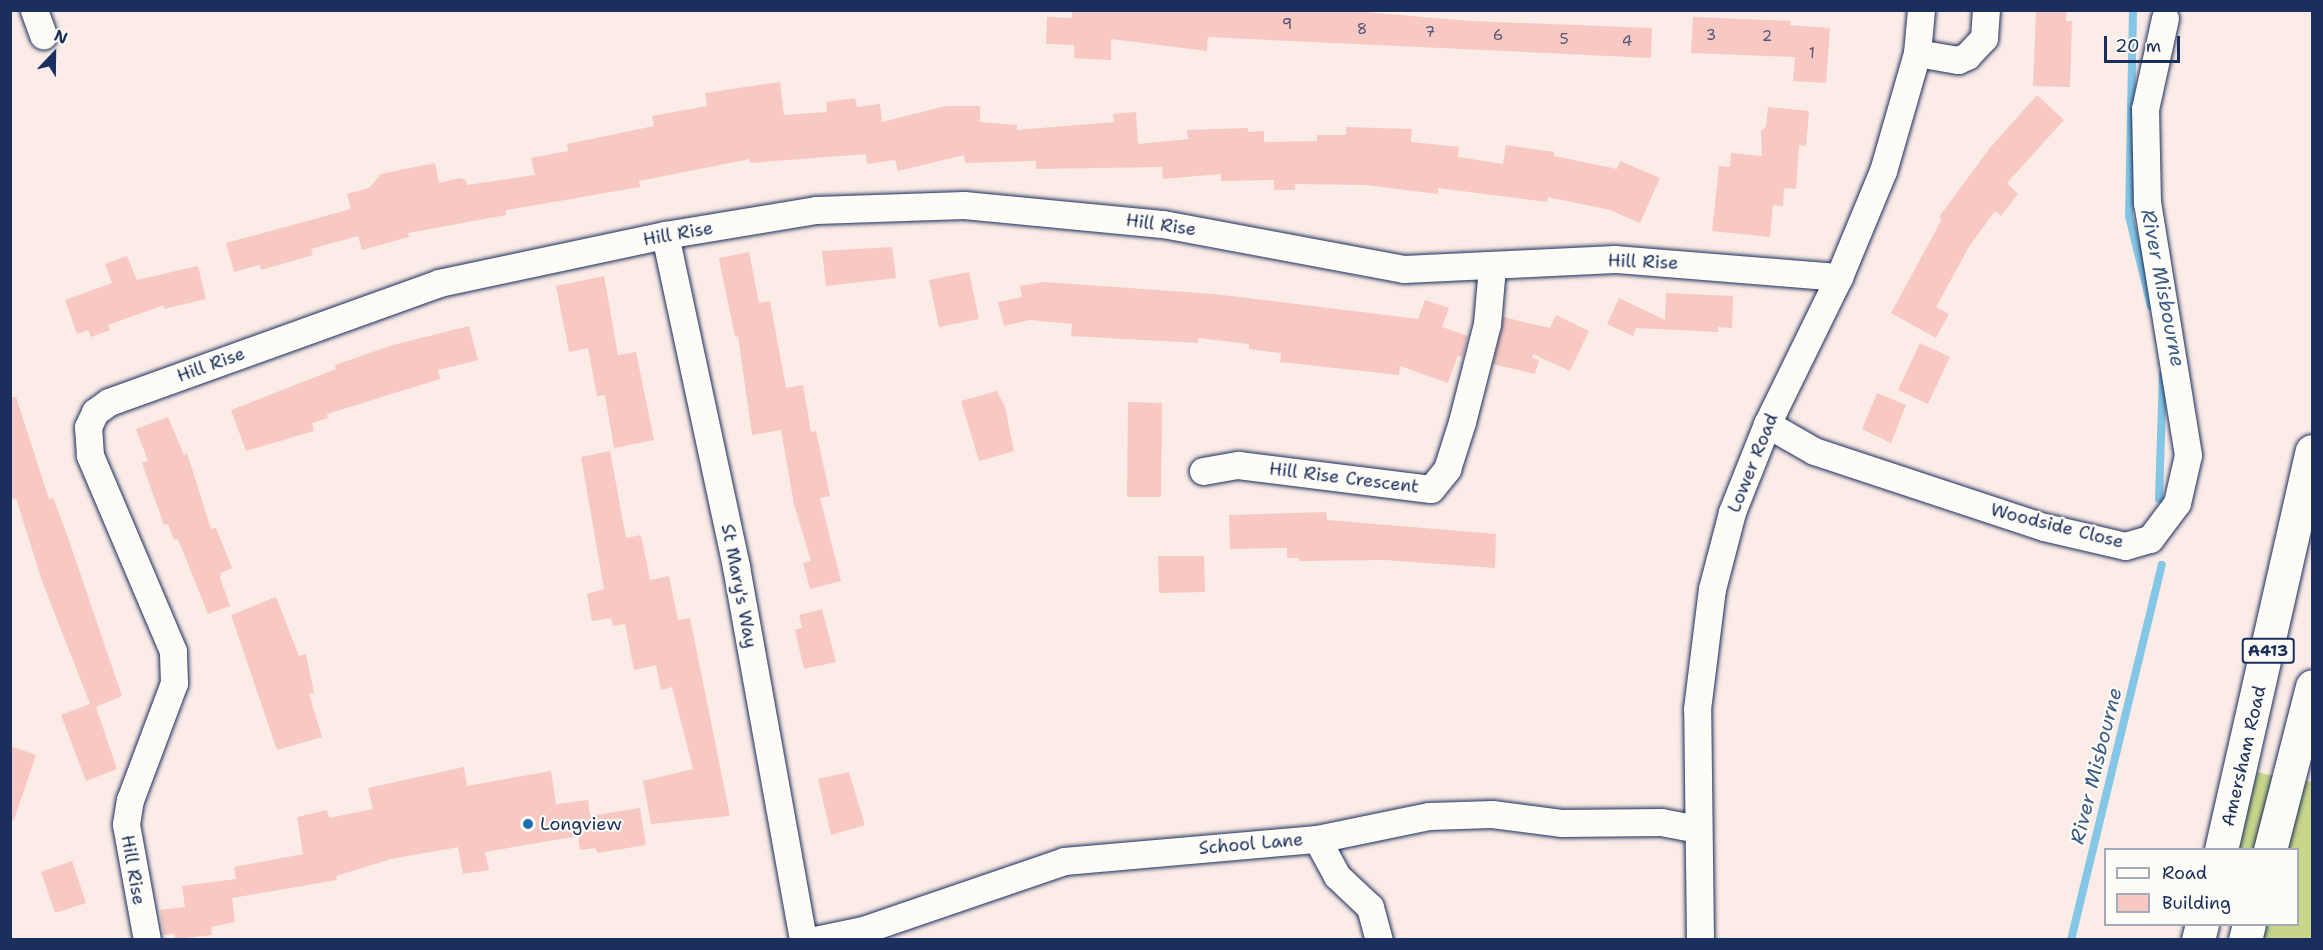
<!DOCTYPE html>
<style>
body{margin:0}
#map{position:relative;width:2323px;height:950px;overflow:hidden;background:#fcece7;font-family:"Shantell Sans",sans-serif}
div>[style]{position:absolute}
[style*='--x']{left:calc(var(--x)*1px);top:calc(var(--y)*1px);width:calc(var(--w)*1px);rotate:calc(var(--a)*1deg)}
.green>*{inset:0;background:#c9d68a}
.stream>*{height:8px;margin:-4px;padding:0 4px;transform-origin:4px;border-radius:4px;background:#84c6e5}
.building>*{inset:0;background:#f8c8c2}
.roads{filter:drop-shadow(0 0 2px #1b2f5e) drop-shadow(0 0 2px #1b2f5e)}
.minor>*{height:27px;margin:-13.5px;padding:0 13.5px;transform-origin:13.5px;border-radius:13.5px;background:#fdfcf7}
.trunk>*{height:33px;margin:-16.5px;padding:0 16.5px;transform-origin:16.5px;border-radius:16.5px;background:#fdfcf7}
.dots>*{width:16px;height:16px;translate:-50% -50%;box-sizing:border-box;border:3px solid #fdfcf7;border-radius:50%}
span{translate:-50% -50%;white-space:nowrap;text-align:center;line-height:1.15;-webkit-text-stroke:4.5px #fdfcf7;paint-order:stroke}
.number-label{font-size:15px;color:#525577}
.number-label span{-webkit-text-stroke-width:0}
.shield-label span{padding:2px 4px;background:#fdfcf7;border:2px solid;border-radius:4px;-webkit-text-stroke-width:0}
.shield-label{font-size:16px;color:#1b2f5e;font-weight:700}
.street-label{font-size:18px;color:#1b2f5e}
.poi-label{font-size:18px;color:#1b2f5e}
.left{translate:0 -50%;text-align:left}
.water-label{font-size:20px;color:#3a5c86;font-style:italic}
.frame{position:absolute;inset:0;border:12px solid #1b2f5e;pointer-events:none}
.legend{position:absolute;left:2104px;top:848px;width:195px;height:78px;box-sizing:border-box;background:#fdfcf7;border:2px solid #a3aaba;margin:0;padding:8px 10px;list-style:none;font-size:18px;color:#1b2f5e}
.legend li{display:flex;align-items:center;gap:12px;height:30px}
.legend b{width:30px;border:2px solid #a3aaba}
.north{position:absolute;left:24px;top:24px;width:60px;height:60px;-webkit-text-stroke:4px #fdfcf7;paint-order:stroke;rotate:22deg;font-size:16px;font-weight:700;line-height:24px;text-align:center;color:#1b2f5e}
.north::after{content:'';display:block;margin:auto;width:21px;height:27px;background:#1b2f5e;clip-path:polygon(50% 0,100% 100%,50% 72%,0 100%)}
.scale{position:absolute;left:2104px;top:36px;width:76px;height:27px;box-sizing:border-box;border:3px solid #1b2f5e;border-top:0;padding-left:8px;font-size:18px;line-height:21px;white-space:nowrap;color:#1b2f5e;-webkit-text-stroke:4px #fdfcf7;paint-order:stroke}
</style>
<div id="map">
<div class="green">
<div style="clip-path:polygon(2257px 772px,2274px 776px,2254px 849px,2236px 850px)"></div>
<div style="clip-path:polygon(2303px 780px,2312px 782px,2312px 939px,2260px 940px,2264px 925px,2298px 924px,2298px 850px,2284px 849px)"></div>
</div>
<div class="stream">
<div style="--x:2133;--y:10;--w:206;--a:91.1"></div>
<div style="--x:2129;--y:216;--w:93;--a:76.3"></div>
<div style="--x:2159;--y:499;--w:125;--a:-88.2"></div>
<div style="--x:2071;--y:940;--w:386;--a:-76.4"></div>
</div>
<div class="building">
<div style="clip-path:polygon(1118px 10px,1341px 10px,1471px 21px,1652px 28px,1651px 58px,1208px 37px,1207px 51px,1111px 39px,1111px 60px,1074px 58px,1074px 45px,1046px 44px,1047px 17px,1072px 18px,1072px 11px)"></div>
<div style="clip-path:polygon(2036px 10px,2067px 10px,2066px 21px,2072px 21px,2070px 87px,2033px 86px)"></div>
<div style="clip-path:polygon(1693px 17px,1791px 21px,1790px 25px,1830px 28px,1826px 83px,1793px 81px,1795px 57px,1691px 53px)"></div>
<div style="clip-path:polygon(780px 82px,784px 115px,827px 112px,826px 102px,855px 98px,857px 107px,880px 104px,882px 122px,946px 106px,980px 106px,980px 122px,1017px 125px,1017px 130px,1114px 122px,1113px 114px,1136px 112px,1138px 144px,1188px 139px,1187px 130px,1248px 128px,1248px 132px,1264px 131px,1264px 142px,1317px 141px,1317px 135px,1346px 135px,1346px 127px,1412px 129px,1411px 142px,1459px 147px,1458px 157px,1503px 164px,1506px 145px,1554px 152px,1554px 156px,1617px 169px,1620px 161px,1660px 178px,1640px 223px,1610px 210px,1548px 197px,1547px 202px,1438px 188px,1438px 194px,1366px 185px,1295px 184px,1295px 190px,1274px 190px,1274px 180px,1221px 181px,1221px 174px,1163px 179px,1162px 167px,1036px 169px,1036px 161px,965px 163px,964px 155px,898px 171px,895px 160px,867px 164px,866px 154px,750px 163px,750px 159px,639px 181px,640px 187px,506px 210px,506px 215px,408px 233px,409px 237px,362px 250px,358px 236px,311px 249px,313px 255px,261px 270px,260px 265px,234px 272px,226px 243px,351px 209px,347px 194px,369px 188px,381px 174px,435px 163px,439px 183px,459px 178px,466px 180px,467px 185px,535px 175px,531px 158px,568px 151px,567px 144px,654px 126px,652px 116px,707px 106px,705px 93px)"></div>
<div style="clip-path:polygon(2037px 95px,2064px 120px,2007px 183px,2018px 194px,2001px 216px,1995px 211px,1970px 245px,1936px 307px,1949px 314px,1936px 338px,1891px 313px,1942px 219px,1939px 217px,1989px 149px)"></div>
<div style="clip-path:polygon(1768px 107px,1809px 111px,1806px 146px,1799px 145px,1796px 189px,1784px 188px,1783px 206px,1773px 205px,1770px 237px,1712px 231px,1719px 166px,1730px 167px,1731px 153px,1762px 156px,1761px 131px,1766px 127px)"></div>
<div style="clip-path:polygon(892px 247px,896px 278px,826px 286px,822px 251px)"></div>
<div style="clip-path:polygon(749px 252px,759px 303px,770px 301px,786px 388px,803px 385px,811px 432px,816px 431px,830px 496px,820px 498px,841px 581px,810px 589px,803px 563px,811px 561px,794px 504px,781px 430px,752px 435px,738px 336px,735px 337px,721px 269px,719px 258px)"></div>
<div style="clip-path:polygon(127px 256px,137px 280px,198px 266px,206px 299px,164px 309px,164px 305px,108px 325px,110px 330px,91px 337px,88px 330px,77px 334px,65px 300px,112px 283px,105px 264px)"></div>
<div style="clip-path:polygon(969px 272px,979px 319px,939px 327px,929px 280px)"></div>
<div style="clip-path:polygon(604px 276px,618px 355px,636px 352px,654px 440px,614px 448px,605px 395px,597px 396px,588px 348px,569px 352px,556px 286px)"></div>
<div style="clip-path:polygon(1044px 282px,1214px 294px,1418px 319px,1425px 300px,1449px 308px,1442px 327px,1468px 336px,1462px 357px,1458px 355px,1448px 383px,1400px 366px,1399px 375px,1280px 362px,1281px 353px,1249px 349px,1249px 344px,1198px 338px,1198px 343px,1071px 336px,1072px 324px,1030px 320px,1004px 326px,998px 302px,1022px 297px,1020px 286px)"></div>
<div style="clip-path:polygon(1666px 293px,1733px 296px,1732px 328px,1718px 327px,1718px 332px,1636px 328px,1633px 336px,1607px 324px,1619px 298px,1665px 320px)"></div>
<div style="clip-path:polygon(1556px 315px,1589px 331px,1570px 371px,1533px 354px,1532px 358px,1539px 360px,1535px 374px,1493px 364px,1503px 317px,1550px 328px)"></div>
<div style="clip-path:polygon(469px 326px,478px 360px,438px 370px,440px 379px,327px 414px,328px 418px,312px 423px,314px 431px,246px 451px,231px 410px,336px 369px,335px 365px,393px 345px)"></div>
<div style="clip-path:polygon(1920px 343px,1950px 357px,1928px 404px,1898px 390px)"></div>
<div style="clip-path:polygon(997px 391px,1005px 407px,1014px 451px,979px 461px,961px 401px)"></div>
<div style="clip-path:polygon(1877px 393px,1906px 405px,1891px 443px,1862px 429px)"></div>
<div style="clip-path:polygon(10px 397px,16px 397px,49px 499px,53px 498px,64px 526px,122px 696px,96px 707px,117px 769px,86px 781px,61px 715px,90px 704px,42px 581px,16px 498px,10px 500px)"></div>
<div style="clip-path:polygon(1128px 402px,1162px 403px,1161px 497px,1127px 497px)"></div>
<div style="clip-path:polygon(168px 417px,184px 455px,187px 453px,211px 529px,216px 528px,232px 568px,221px 573px,220px 578px,230px 606px,208px 614px,178px 539px,174px 540px,168px 524px,164px 525px,142px 463px,148px 461px,136px 429px)"></div>
<div style="clip-path:polygon(610px 451px,626px 538px,641px 535px,650px 580px,669px 576px,678px 620px,690px 618px,730px 816px,651px 824px,643px 781px,693px 769px,672px 687px,661px 690px,656px 665px,634px 670px,625px 624px,613px 626px,611px 618px,592px 621px,587px 594px,604px 589px,581px 457px)"></div>
<div style="clip-path:polygon(1326px 512px,1327px 520px,1496px 534px,1495px 568px,1385px 560px,1299px 561px,1299px 558px,1287px 558px,1287px 548px,1230px 549px,1229px 515px)"></div>
<div style="clip-path:polygon(1158px 556px,1204px 556px,1205px 592px,1159px 593px)"></div>
<div style="clip-path:polygon(276px 597px,299px 656px,306px 654px,314px 693px,309px 694px,322px 737px,277px 750px,231px 615px)"></div>
<div style="clip-path:polygon(822px 609px,836px 662px,804px 669px,795px 630px,802px 628px,799px 615px)"></div>
<div style="clip-path:polygon(10px 746px,36px 755px,14px 820px,10px 820px)"></div>
<div style="clip-path:polygon(464px 767px,467px 786px,551px 771px,556px 804px,588px 800px,590px 816px,640px 808px,646px 845px,598px 853px,595px 848px,580px 850px,578px 836px,485px 852px,489px 870px,463px 874px,458px 847px,391px 859px,336px 876px,337px 880px,232px 898px,235px 922px,211px 927px,212px 935px,176px 939px,174px 934px,164px 935px,160px 910px,185px 907px,182px 886px,236px 879px,234px 867px,303px 854px,297px 817px,327px 810px,329px 818px,373px 809px,368px 788px)"></div>
<div style="clip-path:polygon(849px 772px,865px 825px,831px 835px,818px 779px)"></div>
<div style="clip-path:polygon(72px 861px,86px 903px,55px 913px,41px 872px)"></div>
</div>
<div class="roads">
<div class="minor">
<div style="--x:34;--y:10;--w:27;--a:70"></div>
<div style="--x:1917;--y:53;--w:42;--a:9.7"></div>
<div style="--x:1958;--y:60;--w:10;--a:-24"></div>
<div style="--x:1967;--y:56;--w:25;--a:-47"></div>
<div style="--x:1984;--y:38;--w:28;--a:-86"></div>
<div style="--x:665;--y:235;--w:340;--a:77.9"></div>
<div style="--x:736;--y:567;--w:379;--a:79.8"></div>
<div style="--x:1767;--y:424;--w:54;--a:29.9"></div>
<div style="--x:1814;--y:451;--w:242;--a:18.3"></div>
<div style="--x:2044;--y:527;--w:83;--a:13.2"></div>
<div style="--x:2125;--y:546;--w:26;--a:-16"></div>
<div style="--x:2150;--y:539;--w:45;--a:-53.1"></div>
<div style="--x:2177;--y:503;--w:49;--a:-77.1"></div>
<div style="--x:2188;--y:455;--w:255;--a:-99.2"></div>
<div style="--x:2147;--y:203;--w:94;--a:-91.2"></div>
<div style="--x:2145;--y:109;--w:93;--a:-77.6"></div>
<div style="--x:1203;--y:471;--w:36;--a:-10"></div>
<div style="--x:1238;--y:465;--w:194;--a:7.1"></div>
<div style="--x:1431;--y:489;--w:26;--a:-51"></div>
<div style="--x:1447;--y:469;--w:49;--a:-72.3"></div>
<div style="--x:1462;--y:422;--w:101;--a:-75.7"></div>
<div style="--x:1487;--y:324;--w:57;--a:-85"></div>
<div style="--x:1317;--y:839;--w:42;--a:61.6"></div>
<div style="--x:1337;--y:876;--w:45;--a:43.2"></div>
<div style="--x:1370;--y:907;--w:34;--a:75"></div>
<div style="--x:147;--y:940;--w:118;--a:-100.3"></div>
<div style="--x:126;--y:824;--w:24;--a:-81"></div>
<div style="--x:130;--y:800;--w:125;--a:-69.4"></div>
<div style="--x:174;--y:683;--w:32;--a:-92"></div>
<div style="--x:173;--y:651;--w:213;--a:-113"></div>
<div style="--x:90;--y:455;--w:28;--a:-94"></div>
<div style="--x:88;--y:427;--w:17;--a:-65"></div>
<div style="--x:95;--y:412;--w:17;--a:-36"></div>
<div style="--x:109;--y:402;--w:351;--a:-19.8"></div>
<div style="--x:439;--y:283;--w:231;--a:-12"></div>
<div style="--x:665;--y:235;--w:153;--a:-9.4"></div>
<div style="--x:816;--y:210;--w:148;--a:-1.9"></div>
<div style="--x:964;--y:205;--w:200;--a:5.5"></div>
<div style="--x:1163;--y:224;--w:245;--a:10.6"></div>
<div style="--x:1404;--y:269;--w:211;--a:-2.7"></div>
<div style="--x:1615;--y:259;--w:225;--a:4.6"></div>
<div style="--x:815;--y:940;--w:49;--a:-11.8"></div>
<div style="--x:863;--y:930;--w:213;--a:-18.9"></div>
<div style="--x:1064;--y:861;--w:254;--a:-5"></div>
<div style="--x:1317;--y:839;--w:114;--a:-11.6"></div>
<div style="--x:1429;--y:816;--w:63;--a:-1.8"></div>
<div style="--x:1492;--y:814;--w:71;--a:7.3"></div>
<div style="--x:1562;--y:823;--w:99;--a:-0.6"></div>
<div style="--x:1661;--y:822;--w:36;--a:11"></div>
<div style="--x:1700;--y:940;--w:231;--a:-90.7"></div>
<div style="--x:1697;--y:709;--w:121;--a:-82.9"></div>
<div style="--x:1712;--y:589;--w:80;--a:-75.4"></div>
<div style="--x:1732;--y:512;--w:95;--a:-68.3"></div>
<div style="--x:1767;--y:424;--w:164;--a:-63.9"></div>
<div style="--x:1839;--y:277;--w:115;--a:-67.5"></div>
<div style="--x:1883;--y:171;--w:123;--a:-73.9"></div>
<div style="--x:1917;--y:53;--w:43;--a:-84.7"></div>
</div>
<div class="trunk">
<div style="--x:2221;--y:850;--w:409;--a:-77.2"></div>
<div style="--x:2270;--y:850;--w:169;--a:-75.6"></div>
<div style="--x:2198;--y:940;--w:16;--a:-76"></div>
<div style="--x:2245;--y:940;--w:16;--a:-76"></div>
</div>
</div>
<div class="dots">
<div style="left:528px;top:824px;background:#1f6fb2"></div>
</div>
<div class="number-label">
<span style="left:1287px;top:25px">9</span>
<span style="left:1362px;top:30px">8</span>
<span style="left:1430px;top:33px">7</span>
<span style="left:1498px;top:36px">6</span>
<span style="left:1711px;top:36px">3</span>
<span style="left:1767px;top:37px">2</span>
<span style="left:1564px;top:40px">5</span>
<span style="left:1627px;top:42px">4</span>
<span style="left:1812px;top:54px">1</span>
</div>
<div class="shield-label">
<span style="left:2268px;top:651px">A413</span>
</div>
<div class="street-label">
<span style="left:1161px;top:225px;rotate:8deg">Hill Rise</span>
<span style="left:678px;top:234px;rotate:-10deg">Hill Rise</span>
<span style="left:1643px;top:262px;rotate:2deg">Hill Rise</span>
<span style="left:211px;top:365px;rotate:-20deg">Hill Rise</span>
<span style="left:1753px;top:463px;rotate:-68deg">Lower Road</span>
<span style="left:1344px;top:478px;rotate:7deg">Hill Rise Crescent</span>
<span style="left:2057px;top:526px;rotate:14deg">Woodside Close</span>
<span style="left:739px;top:586px;rotate:79deg">St Mary's Way</span>
<span style="left:2244px;top:756px;rotate:-77deg">Amersham Road</span>
<span style="left:1251px;top:844px;rotate:-5deg">School Lane</span>
<span style="left:133px;top:870px;rotate:80deg">Hill Rise</span>
</div>
<div class="poi-label">
<span class="left" style="left:540px;top:824px">Longview</span>
</div>
<div class="water-label">
<span style="left:2163px;top:288px;rotate:79deg">River Misbourne</span>
<span style="left:2096px;top:766px;rotate:-76deg">River Misbourne</span>
</div>
<div class="frame"></div>
<ul class="legend">
<li><b style="height:8px;background:#fdfcf7"></b>Road</li>
<li><b style="height:16px;background:#f8c8c2"></b>Building</li>
</ul>
<div class="north">N</div>
<div class="scale">20 m</div>
</div>
